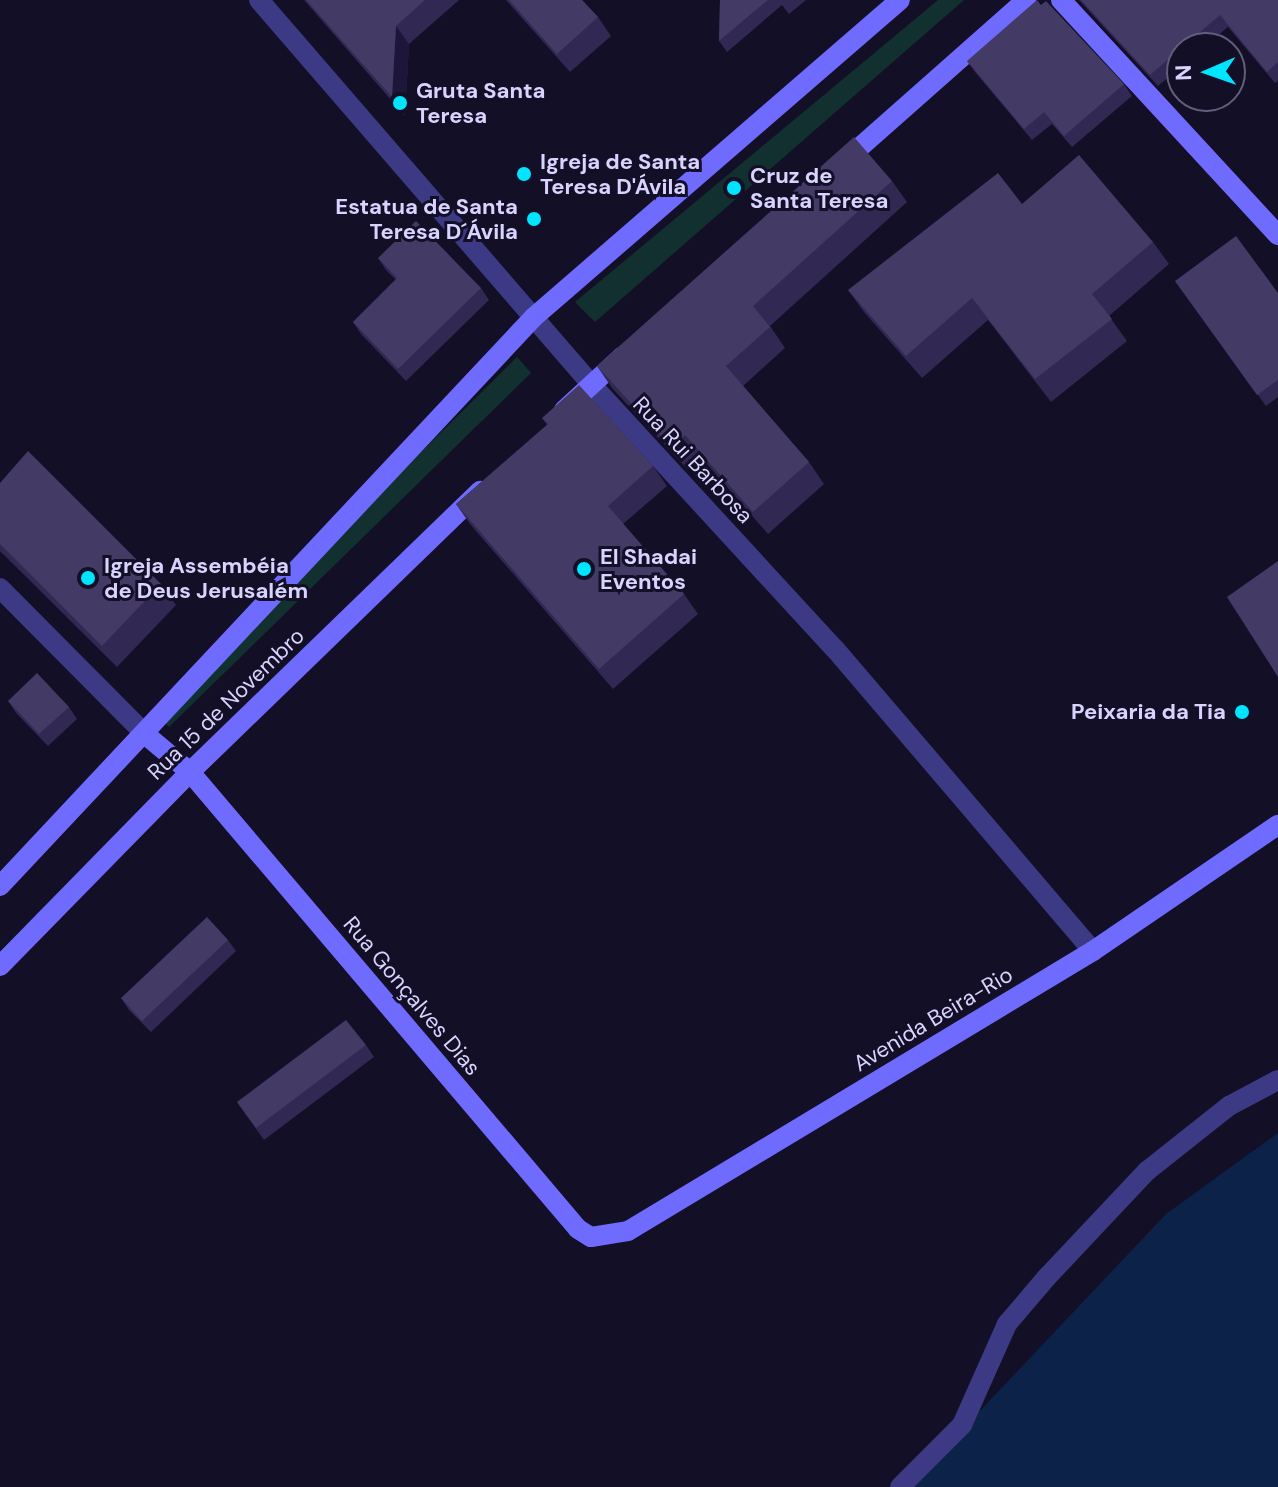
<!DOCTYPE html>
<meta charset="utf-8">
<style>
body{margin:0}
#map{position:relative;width:1278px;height:1487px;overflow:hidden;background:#130f26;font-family:"DM Sans",sans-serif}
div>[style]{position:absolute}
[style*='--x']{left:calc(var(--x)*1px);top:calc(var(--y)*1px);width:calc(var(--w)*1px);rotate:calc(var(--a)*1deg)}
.green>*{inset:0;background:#12302f}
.water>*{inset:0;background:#0c2248}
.lane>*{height:20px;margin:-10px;padding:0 10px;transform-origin:10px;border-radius:10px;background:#3d3a85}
.street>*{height:20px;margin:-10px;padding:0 10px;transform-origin:10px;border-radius:10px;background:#3d3a85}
.secondary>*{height:20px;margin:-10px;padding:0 10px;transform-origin:10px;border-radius:10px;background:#6f6bff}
.wall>*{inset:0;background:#312854}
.shaded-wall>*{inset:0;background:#1d163a}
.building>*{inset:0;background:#433a66}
.dots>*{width:22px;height:22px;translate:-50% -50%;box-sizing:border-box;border:4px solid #130f26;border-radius:50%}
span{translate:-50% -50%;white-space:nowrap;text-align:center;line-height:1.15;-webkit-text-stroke:6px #130f26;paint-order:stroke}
.poi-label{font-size:22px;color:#d9d4ff;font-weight:700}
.left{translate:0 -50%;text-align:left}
.right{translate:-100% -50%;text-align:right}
.street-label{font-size:22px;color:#d9d4ff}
.north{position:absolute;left:1166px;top:32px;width:80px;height:80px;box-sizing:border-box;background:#130f26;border:2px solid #625e7d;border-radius:50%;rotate:268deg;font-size:22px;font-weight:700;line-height:32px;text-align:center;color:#d9d4ff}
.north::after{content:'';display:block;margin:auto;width:28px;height:36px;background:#00e5ff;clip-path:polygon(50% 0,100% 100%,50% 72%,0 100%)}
</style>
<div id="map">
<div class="green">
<div style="clip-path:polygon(938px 0,964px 0,595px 322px,575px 302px)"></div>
<div style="clip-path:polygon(517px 357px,531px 373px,169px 727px,156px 714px)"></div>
</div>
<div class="water">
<div style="clip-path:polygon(1278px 1133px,1278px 1487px,908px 1487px,1166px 1214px)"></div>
</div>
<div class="lane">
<div style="--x:900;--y:1487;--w:88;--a:-45"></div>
<div style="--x:962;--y:1425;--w:111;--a:-66"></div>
<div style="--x:1007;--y:1324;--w:62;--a:-49.6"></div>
<div style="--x:1047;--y:1277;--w:146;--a:-46.7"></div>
<div style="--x:1147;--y:1171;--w:105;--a:-38.4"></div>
<div style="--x:1229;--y:1106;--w:55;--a:-28"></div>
</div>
<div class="street">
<div style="--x:259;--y:0;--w:508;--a:49.15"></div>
<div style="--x:591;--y:384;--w:360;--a:47.4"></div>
<div style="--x:835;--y:649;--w:397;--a:49.5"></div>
<div style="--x:0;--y:588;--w:207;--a:45.2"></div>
</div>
<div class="secondary">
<div style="--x:1061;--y:0;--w:320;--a:47.3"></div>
<div style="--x:842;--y:163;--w:246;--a:-41.5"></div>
<div style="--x:564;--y:410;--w:80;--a:-42.5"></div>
<div style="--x:146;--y:735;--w:57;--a:40.1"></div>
<div style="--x:190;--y:772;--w:599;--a:49.67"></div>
<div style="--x:578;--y:1229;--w:15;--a:32"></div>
<div style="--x:591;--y:1237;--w:37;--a:-9"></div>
<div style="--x:628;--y:1231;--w:543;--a:-31.05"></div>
<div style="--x:1093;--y:951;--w:224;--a:-34.3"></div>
<div style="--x:0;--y:886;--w:780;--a:-46.82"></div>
<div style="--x:534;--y:317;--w:484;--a:-40.9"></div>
<div style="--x:0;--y:966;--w:272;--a:-45.6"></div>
<div style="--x:190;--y:772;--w:404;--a:-44.1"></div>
</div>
<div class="wall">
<div style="clip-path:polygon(304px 0,459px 0,409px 44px,405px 116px)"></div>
<div style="clip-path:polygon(506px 0,582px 0,598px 17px,611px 36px,570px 72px)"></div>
<div style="clip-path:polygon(720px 0,806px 0,789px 14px,782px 5px,727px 52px,719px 41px)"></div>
<div style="clip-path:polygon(1079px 0,1278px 0,1278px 81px,1275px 83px,1228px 27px,1203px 48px,1182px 48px,1182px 66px,1158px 86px)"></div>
<div style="clip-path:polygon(967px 61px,1124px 84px,1132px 96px,1072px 147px,1052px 124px,1032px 140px,975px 72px)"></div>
<div style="clip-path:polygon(892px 181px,907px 202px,770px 326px,785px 348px,743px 386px,809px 462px,824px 484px,768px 534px,700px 456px,686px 468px,612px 388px,597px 366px)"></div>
<div style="clip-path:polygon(1022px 204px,1153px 242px,1169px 264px,1109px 316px,1127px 341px,1051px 402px,988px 320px,922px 378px,864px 312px,848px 290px)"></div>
<div style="clip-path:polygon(378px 258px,481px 288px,489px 300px,406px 381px,361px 334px,353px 322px,396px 280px,386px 270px)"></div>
<div style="clip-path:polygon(1175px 281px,1278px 293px,1278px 397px,1266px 406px)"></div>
<div style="clip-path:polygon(542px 418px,653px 466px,667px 486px,623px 524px,684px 594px,698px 614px,613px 689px,470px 524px,456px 504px,547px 425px)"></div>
<div style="clip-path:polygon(0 483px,161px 584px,176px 605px,117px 667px,0 551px)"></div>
<div style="clip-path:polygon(8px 701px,69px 707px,77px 719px,48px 746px,16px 713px)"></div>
<div style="clip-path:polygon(228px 940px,236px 951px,151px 1032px,129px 1010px,121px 998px)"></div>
<div style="clip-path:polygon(366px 1045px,374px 1057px,264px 1140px,237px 1102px)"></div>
</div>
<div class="shaded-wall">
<div style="clip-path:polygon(396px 26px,409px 44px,405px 116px,392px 97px)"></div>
</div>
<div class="building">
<div style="clip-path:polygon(306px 0,425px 0,396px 26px,392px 97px)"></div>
<div style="clip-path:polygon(509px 0,582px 0,598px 17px,557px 54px)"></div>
<div style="clip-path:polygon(720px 0,768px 0,719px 41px)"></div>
<div style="clip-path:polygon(1037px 0,1041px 5px,1046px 1px,1124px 84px,1064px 136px,1044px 112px,1024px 129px,967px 61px)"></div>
<div style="clip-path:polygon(1081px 0,1278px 0,1278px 62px,1267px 72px,1220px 15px,1150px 75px)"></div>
<div style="clip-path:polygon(854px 137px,892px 181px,753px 306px,770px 327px,726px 366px,809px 462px,753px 512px,685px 435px,671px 447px,597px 366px)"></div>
<div style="clip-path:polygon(1079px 155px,1153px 242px,1092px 294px,1112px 319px,1035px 379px,972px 298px,906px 356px,848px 290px,998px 173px,1022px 204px)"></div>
<div style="clip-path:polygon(416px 221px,481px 288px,398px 369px,353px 322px,397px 278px,378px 258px)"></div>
<div style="clip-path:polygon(1236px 236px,1278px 293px,1278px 380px,1257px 395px,1175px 281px)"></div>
<div style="clip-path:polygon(579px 385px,653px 466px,608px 506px,684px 594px,599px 669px,456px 504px,548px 424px,542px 418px)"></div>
<div style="clip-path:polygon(28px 451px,161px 584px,102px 646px,0 544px,0 483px)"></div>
<div style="clip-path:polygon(1278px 561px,1278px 677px,1227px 597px)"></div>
<div style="clip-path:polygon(37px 673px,69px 707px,39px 734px,8px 701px)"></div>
<div style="clip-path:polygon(207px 917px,228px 940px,142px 1021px,121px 998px)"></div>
<div style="clip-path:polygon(346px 1020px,366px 1045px,256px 1128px,237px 1102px)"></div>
</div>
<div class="dots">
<div style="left:400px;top:103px;background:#00e5ff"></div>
<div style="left:524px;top:174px;background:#00e5ff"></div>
<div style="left:734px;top:188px;background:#00e5ff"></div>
<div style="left:534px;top:219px;background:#00e5ff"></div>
<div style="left:584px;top:569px;background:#00e5ff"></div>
<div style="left:88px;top:578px;background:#00e5ff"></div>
<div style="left:1242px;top:712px;background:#00e5ff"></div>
</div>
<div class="poi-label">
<span class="left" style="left:416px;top:103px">Gruta Santa<br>Teresa</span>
<span class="left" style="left:540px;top:174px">Igreja de Santa<br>Teresa D'Ávila</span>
<span class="left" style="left:750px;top:188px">Cruz de<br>Santa Teresa</span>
<span class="right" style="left:518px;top:219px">Estatua de Santa<br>Teresa D´Ávila</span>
<span class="left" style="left:600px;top:569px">El Shadai<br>Eventos</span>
<span class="left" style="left:104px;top:578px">Igreja Assembéia<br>de Deus Jerusalém</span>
<span class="right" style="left:1226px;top:712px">Peixaria da Tia</span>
</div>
<div class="street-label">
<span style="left:693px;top:460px;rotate:47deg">Rua Rui Barbosa</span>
<span style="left:226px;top:704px;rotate:-44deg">Rua 15 de Novembro</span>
<span style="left:412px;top:996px;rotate:50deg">Rua Gonçalves Dias</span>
<span style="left:933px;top:1019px;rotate:-31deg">Avenida Beira-Rio</span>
</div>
<div class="north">N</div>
</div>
